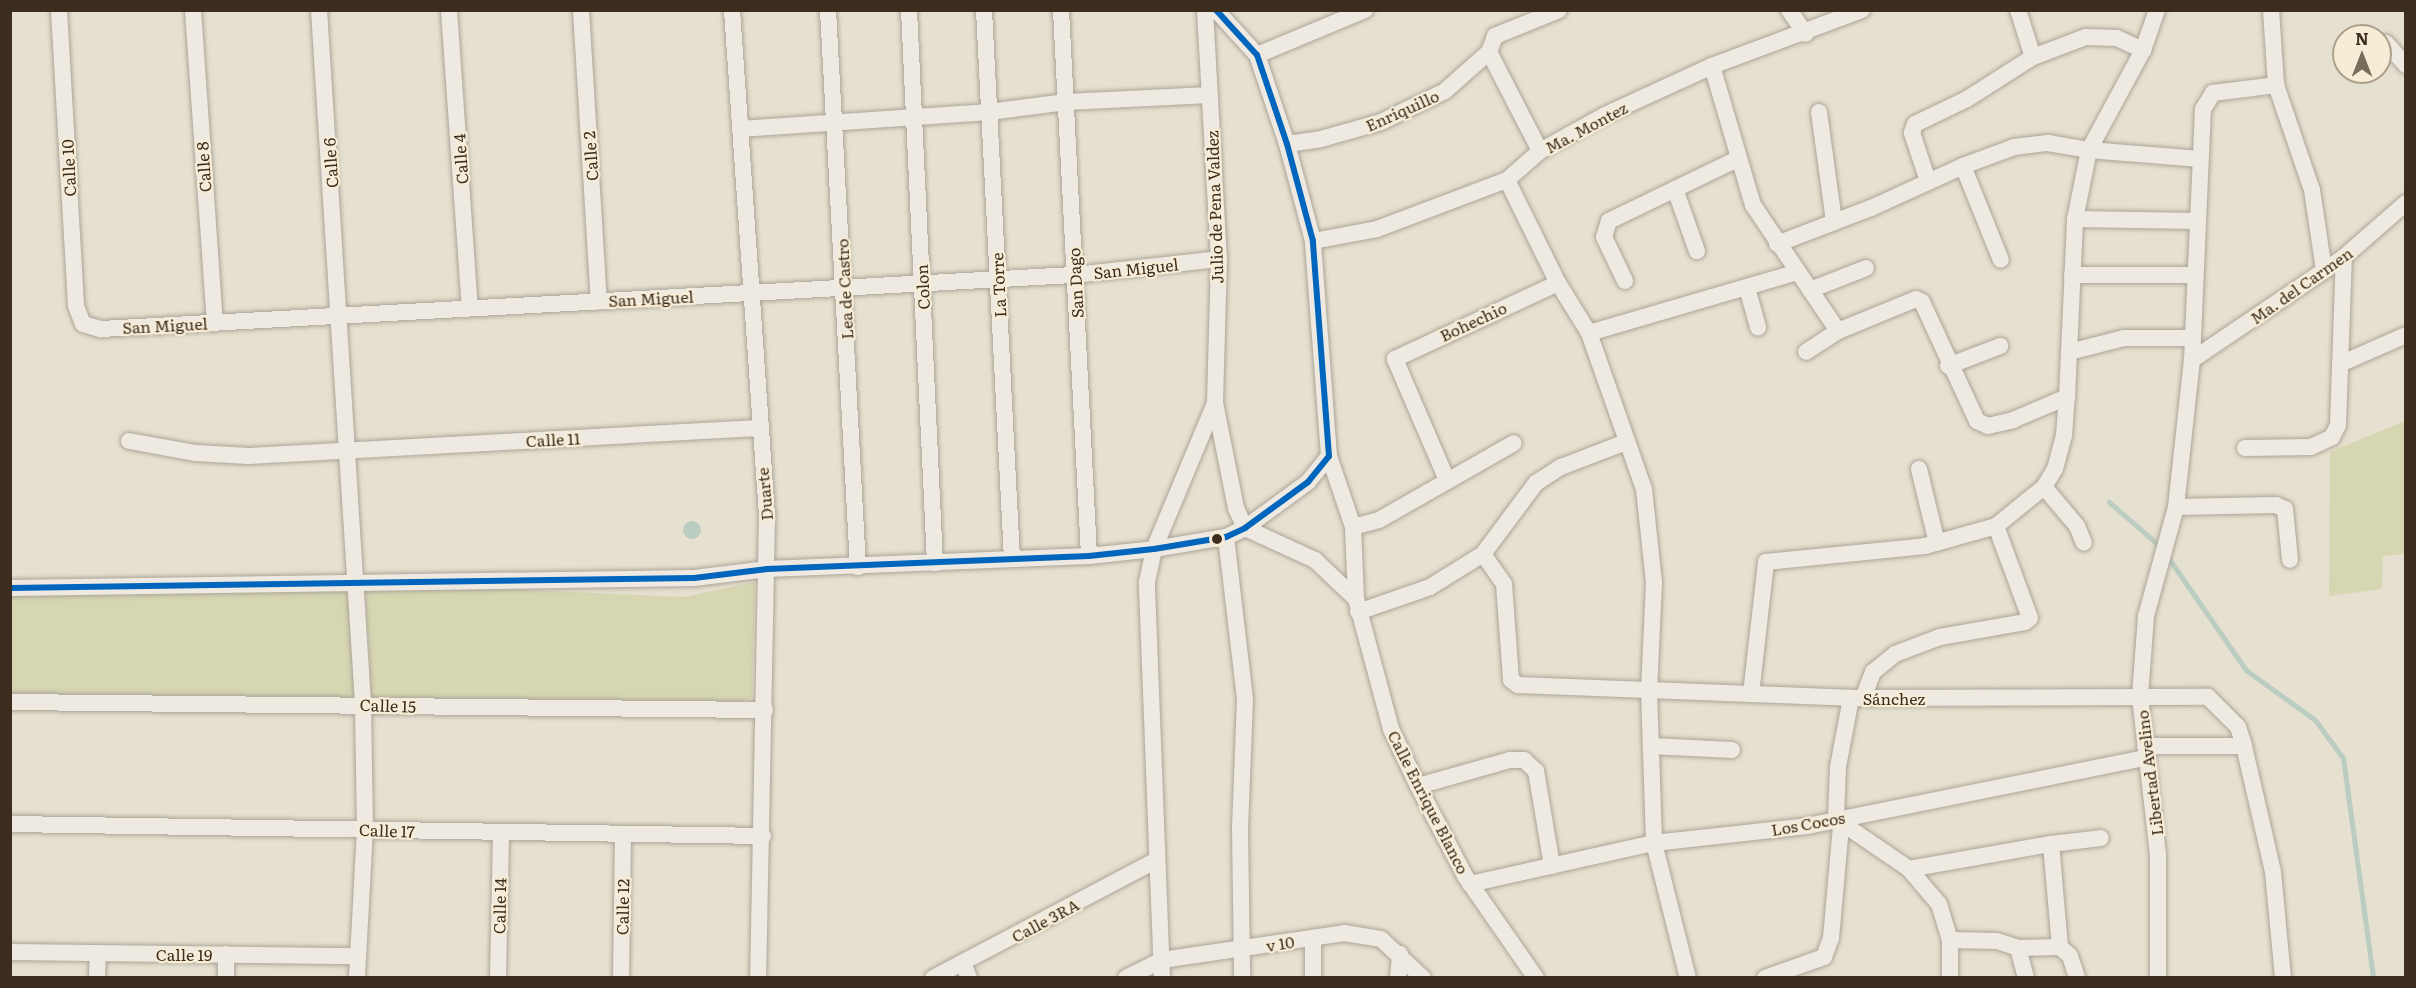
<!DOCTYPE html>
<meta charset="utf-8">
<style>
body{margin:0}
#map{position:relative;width:2416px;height:988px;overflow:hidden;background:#e6e0d0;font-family:Literata,serif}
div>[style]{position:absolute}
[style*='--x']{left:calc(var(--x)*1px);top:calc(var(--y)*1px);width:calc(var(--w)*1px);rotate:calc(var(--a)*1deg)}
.green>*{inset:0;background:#d6d6b2}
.water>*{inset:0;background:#bbccc1}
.round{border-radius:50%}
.stream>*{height:5px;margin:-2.5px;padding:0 2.5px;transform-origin:2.5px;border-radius:2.5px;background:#bbccc1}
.roads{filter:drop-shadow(0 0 2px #aca598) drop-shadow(0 0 2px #aca598)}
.minor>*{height:16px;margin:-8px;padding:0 8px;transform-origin:8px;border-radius:8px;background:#eeeae1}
.bus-1>*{height:6px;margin:-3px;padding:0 3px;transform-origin:3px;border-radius:3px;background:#0065bd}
.dots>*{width:16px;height:16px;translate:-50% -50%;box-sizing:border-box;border:3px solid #f7edd6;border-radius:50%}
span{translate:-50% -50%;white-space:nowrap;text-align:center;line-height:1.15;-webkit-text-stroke:4.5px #f7edd6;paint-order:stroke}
.street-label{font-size:16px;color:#3c2d1f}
.frame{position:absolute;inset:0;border:12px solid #3c2d1f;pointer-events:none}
.north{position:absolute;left:2332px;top:24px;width:60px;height:60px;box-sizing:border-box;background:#f7edd6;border:2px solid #aca08d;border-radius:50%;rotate:0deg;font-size:16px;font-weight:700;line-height:24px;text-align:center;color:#3c2d1f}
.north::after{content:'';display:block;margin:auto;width:21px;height:27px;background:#786c5d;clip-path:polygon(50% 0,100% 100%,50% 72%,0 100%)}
</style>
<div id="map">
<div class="green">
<div style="clip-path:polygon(2405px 421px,2405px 554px,2383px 556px,2382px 589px,2329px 596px,2330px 452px)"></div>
<div style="clip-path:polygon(755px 582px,752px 697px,722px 710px,372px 705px,365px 583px,684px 597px)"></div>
<div style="clip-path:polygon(11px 589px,358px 589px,363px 704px,11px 702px)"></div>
</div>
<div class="water">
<div class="round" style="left:683px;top:521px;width:18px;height:18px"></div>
</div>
<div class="stream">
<div style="--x:2109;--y:502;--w:70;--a:41"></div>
<div style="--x:2167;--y:556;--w:139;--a:55.3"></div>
<div style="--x:2246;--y:670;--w:85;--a:35.9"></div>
<div style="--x:2315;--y:720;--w:47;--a:53.6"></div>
<div style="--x:2343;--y:758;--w:222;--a:82.2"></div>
</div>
<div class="roads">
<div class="minor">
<div style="--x:59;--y:10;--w:296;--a:86.7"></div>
<div style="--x:76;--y:306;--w:19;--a:69"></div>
<div style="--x:83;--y:324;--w:19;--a:16"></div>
<div style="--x:101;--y:329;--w:974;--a:-3.18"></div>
<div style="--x:1074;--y:275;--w:146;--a:-6.3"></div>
<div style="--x:193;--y:10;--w:314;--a:86"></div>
<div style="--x:319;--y:10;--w:695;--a:86.37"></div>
<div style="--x:363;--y:704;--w:125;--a:89.1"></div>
<div style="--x:365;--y:829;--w:149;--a:93.1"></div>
<div style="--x:449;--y:10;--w:298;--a:86"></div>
<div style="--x:581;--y:10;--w:292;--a:86.5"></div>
<div style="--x:732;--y:10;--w:507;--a:86.04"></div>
<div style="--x:767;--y:516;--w:462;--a:91.1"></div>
<div style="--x:828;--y:10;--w:558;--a:86.92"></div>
<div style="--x:909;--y:10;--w:554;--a:87.31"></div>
<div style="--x:984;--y:10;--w:550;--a:87.08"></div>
<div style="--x:1061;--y:10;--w:547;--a:87.06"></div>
<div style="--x:1205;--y:10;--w:249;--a:86.8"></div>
<div style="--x:1219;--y:259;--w:144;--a:91.6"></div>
<div style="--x:1215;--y:403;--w:107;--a:78.7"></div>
<div style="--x:1236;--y:508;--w:22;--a:66"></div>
<div style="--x:1789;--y:10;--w:29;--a:55"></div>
<div style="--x:2018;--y:10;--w:49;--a:72.3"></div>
<div style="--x:2271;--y:10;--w:75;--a:86.2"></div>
<div style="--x:2276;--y:85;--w:111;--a:71.1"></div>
<div style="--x:2312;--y:190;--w:81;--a:81.5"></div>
<div style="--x:2386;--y:43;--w:30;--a:48"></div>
<div style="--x:1489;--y:52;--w:111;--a:62.7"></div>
<div style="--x:1257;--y:55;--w:117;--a:-22.6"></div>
<div style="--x:1712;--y:66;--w:145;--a:73.6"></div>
<div style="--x:1753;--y:205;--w:152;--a:56"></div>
<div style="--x:1838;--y:331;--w:38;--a:147"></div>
<div style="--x:1819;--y:112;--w:111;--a:82.2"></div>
<div style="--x:740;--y:129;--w:250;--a:-3.9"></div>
<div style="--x:989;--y:112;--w:78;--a:-7.4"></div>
<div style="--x:1066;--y:102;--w:144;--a:-2.8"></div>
<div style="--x:1287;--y:144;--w:34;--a:-8"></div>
<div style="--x:1321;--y:139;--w:62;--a:-15.8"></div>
<div style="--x:1381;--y:122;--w:71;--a:-25.8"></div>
<div style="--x:1445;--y:91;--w:59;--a:-41.6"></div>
<div style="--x:1489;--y:52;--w:17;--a:-69"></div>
<div style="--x:1495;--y:36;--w:69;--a:-22.1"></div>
<div style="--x:1963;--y:166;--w:54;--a:-20.4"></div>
<div style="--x:2014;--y:147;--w:34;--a:-7"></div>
<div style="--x:2048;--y:143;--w:42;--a:9.7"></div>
<div style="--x:2089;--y:150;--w:111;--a:4.6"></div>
<div style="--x:1507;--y:180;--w:115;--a:63.7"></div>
<div style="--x:1558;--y:283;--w:59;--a:58.2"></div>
<div style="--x:1589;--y:333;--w:165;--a:70.6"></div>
<div style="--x:1644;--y:489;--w:94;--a:83.9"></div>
<div style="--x:1654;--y:582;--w:109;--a:92.6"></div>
<div style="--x:1649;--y:691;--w:152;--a:88.1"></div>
<div style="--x:1654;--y:843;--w:139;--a:75.9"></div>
<div style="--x:1928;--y:181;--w:51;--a:-108.4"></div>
<div style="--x:1912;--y:133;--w:9;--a:-72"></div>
<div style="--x:1915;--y:124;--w:58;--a:-25.7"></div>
<div style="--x:1967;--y:99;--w:78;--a:-32.5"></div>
<div style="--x:2033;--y:57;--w:57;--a:-20.7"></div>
<div style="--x:2086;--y:37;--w:31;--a:2"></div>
<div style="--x:2117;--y:38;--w:29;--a:25"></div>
<div style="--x:1675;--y:189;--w:66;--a:70.5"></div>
<div style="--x:2075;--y:219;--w:122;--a:0.9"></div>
<div style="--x:1313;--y:241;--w:65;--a:-10.6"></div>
<div style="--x:1377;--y:229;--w:139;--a:-20.7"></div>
<div style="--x:1507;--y:180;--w:44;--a:-41.3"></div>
<div style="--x:1540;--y:151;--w:74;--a:-29"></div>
<div style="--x:1605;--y:115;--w:118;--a:-24.6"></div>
<div style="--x:1712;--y:66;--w:160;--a:-20.5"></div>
<div style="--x:1777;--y:244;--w:101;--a:-21"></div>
<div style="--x:1871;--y:208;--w:101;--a:-24.5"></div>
<div style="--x:1963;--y:166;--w:101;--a:68"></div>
<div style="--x:2072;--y:275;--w:123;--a:0"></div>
<div style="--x:1625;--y:281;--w:49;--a:-115.5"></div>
<div style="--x:1604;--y:237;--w:17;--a:-73"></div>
<div style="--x:1609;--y:221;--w:142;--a:-25.8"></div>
<div style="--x:1747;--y:288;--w:41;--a:74.2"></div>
<div style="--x:1810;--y:290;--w:60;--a:-21.4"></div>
<div style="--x:1838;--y:331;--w:84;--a:-22.3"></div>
<div style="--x:1916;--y:299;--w:7;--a:27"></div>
<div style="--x:1922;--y:302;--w:131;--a:65.2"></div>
<div style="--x:1977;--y:421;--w:12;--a:24"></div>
<div style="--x:1988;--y:426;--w:26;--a:-13"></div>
<div style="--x:2013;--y:420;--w:59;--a:-23.1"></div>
<div style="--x:1589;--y:333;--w:217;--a:-16.3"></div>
<div style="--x:2069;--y:352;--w:57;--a:-14.3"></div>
<div style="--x:2124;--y:338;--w:69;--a:0"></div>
<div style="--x:2192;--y:360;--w:184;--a:-34.1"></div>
<div style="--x:2344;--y:257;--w:82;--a:-41.1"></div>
<div style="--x:2340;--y:364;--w:72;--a:-23.7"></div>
<div style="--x:1948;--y:366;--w:56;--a:-21"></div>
<div style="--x:129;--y:441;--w:68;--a:10.2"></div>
<div style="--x:196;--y:453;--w:53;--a:3.2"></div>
<div style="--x:249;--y:456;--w:510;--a:-3.15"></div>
<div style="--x:2245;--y:448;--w:66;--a:-0.9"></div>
<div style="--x:2311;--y:447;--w:23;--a:-25"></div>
<div style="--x:2332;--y:437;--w:13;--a:-63"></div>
<div style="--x:2338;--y:425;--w:168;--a:-88"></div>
<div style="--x:1329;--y:456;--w:75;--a:71.3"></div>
<div style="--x:1353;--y:527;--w:27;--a:-15"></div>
<div style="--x:1379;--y:520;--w:155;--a:-29.7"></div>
<div style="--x:1919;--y:469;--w:76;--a:76.3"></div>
<div style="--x:1447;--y:480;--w:132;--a:-113.3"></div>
<div style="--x:1395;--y:359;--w:180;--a:-25"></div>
<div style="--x:2044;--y:487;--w:51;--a:49.8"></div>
<div style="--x:2077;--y:526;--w:18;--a:68"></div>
<div style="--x:2176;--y:507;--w:100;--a:-1.1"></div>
<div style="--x:2276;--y:505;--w:10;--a:24"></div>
<div style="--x:2285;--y:509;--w:51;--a:84.4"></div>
<div style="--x:1353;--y:527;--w:72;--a:87.6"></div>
<div style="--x:1245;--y:528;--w:77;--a:24.6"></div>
<div style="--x:1315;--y:560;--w:57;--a:43.6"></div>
<div style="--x:1356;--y:599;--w:135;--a:74.9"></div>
<div style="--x:1391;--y:729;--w:63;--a:64.7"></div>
<div style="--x:1418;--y:786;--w:102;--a:62.4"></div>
<div style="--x:1465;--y:876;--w:124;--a:55.2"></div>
<div style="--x:1226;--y:537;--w:163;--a:83.3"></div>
<div style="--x:1245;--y:699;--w:128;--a:92.2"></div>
<div style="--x:1240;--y:827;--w:151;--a:89.2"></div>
<div style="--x:1483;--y:554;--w:37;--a:55"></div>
<div style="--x:1504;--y:584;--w:96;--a:85.8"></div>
<div style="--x:1511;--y:680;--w:9;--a:36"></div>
<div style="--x:1518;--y:685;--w:345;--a:2.2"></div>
<div style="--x:1863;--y:698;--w:345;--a:-0.2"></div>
<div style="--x:2208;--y:697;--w:42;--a:45"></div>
<div style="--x:2238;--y:727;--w:20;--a:72"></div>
<div style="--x:2244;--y:746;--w:129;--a:77"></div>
<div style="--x:2273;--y:872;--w:106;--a:84.6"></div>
<div style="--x:10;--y:588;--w:684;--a:-0.84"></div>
<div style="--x:694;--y:578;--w:74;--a:-7"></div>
<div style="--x:767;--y:569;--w:322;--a:-2.3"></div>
<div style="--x:1089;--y:556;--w:65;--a:-6.1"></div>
<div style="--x:1154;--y:549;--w:73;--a:-9.5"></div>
<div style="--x:1226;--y:537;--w:21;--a:-25"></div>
<div style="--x:1245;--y:528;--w:78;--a:-36.1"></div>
<div style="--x:1308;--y:482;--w:33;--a:-51"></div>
<div style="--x:1329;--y:456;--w:216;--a:-94.3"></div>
<div style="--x:1313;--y:241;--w:100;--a:-105"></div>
<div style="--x:1287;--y:144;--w:94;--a:-108.6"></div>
<div style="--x:1257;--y:55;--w:61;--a:-132.3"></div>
<div style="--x:1358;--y:612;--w:76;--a:-19.1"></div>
<div style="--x:1430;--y:587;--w:62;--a:-31.9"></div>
<div style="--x:1483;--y:554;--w:89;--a:-53.3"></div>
<div style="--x:1536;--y:483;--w:30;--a:-33"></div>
<div style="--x:1561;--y:467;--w:70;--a:-21"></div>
<div style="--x:1751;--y:694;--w:133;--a:-83.5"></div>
<div style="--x:1766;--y:562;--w:160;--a:-5.7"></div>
<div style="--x:1925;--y:546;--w:74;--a:-15.7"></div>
<div style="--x:1996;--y:526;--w:62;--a:-39.1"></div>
<div style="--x:2044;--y:487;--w:21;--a:-59"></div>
<div style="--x:2055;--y:469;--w:34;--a:-75"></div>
<div style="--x:2064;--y:436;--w:39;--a:-86"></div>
<div style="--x:2067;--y:397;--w:178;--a:-87.4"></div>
<div style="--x:2075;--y:219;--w:70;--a:-78.5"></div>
<div style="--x:2089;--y:150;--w:114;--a:-61.6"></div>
<div style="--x:2143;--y:50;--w:42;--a:-70.7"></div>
<div style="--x:1851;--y:698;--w:70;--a:100.7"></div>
<div style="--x:1838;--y:767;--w:52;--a:92.2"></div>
<div style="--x:1836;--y:819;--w:88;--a:34.4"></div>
<div style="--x:1909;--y:869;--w:46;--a:49.4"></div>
<div style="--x:1939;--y:904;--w:38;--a:73"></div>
<div style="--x:1950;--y:940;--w:38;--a:90"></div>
<div style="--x:1863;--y:698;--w:28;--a:-69"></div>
<div style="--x:1873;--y:672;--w:28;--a:-39"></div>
<div style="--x:1895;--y:654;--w:48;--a:-20.7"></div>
<div style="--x:1940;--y:637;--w:86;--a:-10"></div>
<div style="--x:2025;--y:622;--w:6;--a:-39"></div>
<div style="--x:2030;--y:618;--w:98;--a:-110.3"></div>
<div style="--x:10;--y:702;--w:755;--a:0.61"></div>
<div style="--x:1651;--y:746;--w:81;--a:2.8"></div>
<div style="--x:2145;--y:746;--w:99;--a:0"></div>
<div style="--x:1418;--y:786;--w:96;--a:-15.8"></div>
<div style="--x:1510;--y:760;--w:14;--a:0"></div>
<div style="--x:1524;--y:760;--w:16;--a:43"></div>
<div style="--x:1536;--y:771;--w:96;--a:80.4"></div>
<div style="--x:10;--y:824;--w:753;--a:0.91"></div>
<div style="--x:2051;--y:844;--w:50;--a:-6.8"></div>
<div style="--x:1909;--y:869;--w:144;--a:-10"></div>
<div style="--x:2051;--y:844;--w:103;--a:85"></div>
<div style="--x:1470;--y:884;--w:189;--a:-12.6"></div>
<div style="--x:1654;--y:843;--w:154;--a:-6.3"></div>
<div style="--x:1807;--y:826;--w:345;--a:-11.4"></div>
<div style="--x:1313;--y:938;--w:40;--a:90"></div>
<div style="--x:1950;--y:940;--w:47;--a:1.2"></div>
<div style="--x:1997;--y:941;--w:22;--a:18"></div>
<div style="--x:2018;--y:948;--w:42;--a:-1.4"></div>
<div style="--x:2060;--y:947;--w:13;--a:42"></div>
<div style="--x:2070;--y:956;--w:23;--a:72"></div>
<div style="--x:2018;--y:948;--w:31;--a:75"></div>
<div style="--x:10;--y:952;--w:347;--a:0.7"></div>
<div style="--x:963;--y:963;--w:16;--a:68"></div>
<div style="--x:97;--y:978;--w:25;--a:-88"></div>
<div style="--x:226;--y:978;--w:24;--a:-90"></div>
<div style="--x:498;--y:978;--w:143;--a:-88.8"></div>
<div style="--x:621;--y:978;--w:142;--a:-89.2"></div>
<div style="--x:933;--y:978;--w:251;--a:-27.8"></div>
<div style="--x:1126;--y:978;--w:40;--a:-26.6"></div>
<div style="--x:1162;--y:960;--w:184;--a:-8.4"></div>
<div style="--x:1344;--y:933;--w:37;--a:9"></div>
<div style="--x:1381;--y:939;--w:57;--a:42.9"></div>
<div style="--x:1162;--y:978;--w:396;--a:-92.2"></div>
<div style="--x:1147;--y:582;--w:34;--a:-78"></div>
<div style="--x:1154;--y:549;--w:158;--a:-67.3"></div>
<div style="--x:1398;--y:978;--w:24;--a:-85"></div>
<div style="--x:1765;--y:978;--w:63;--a:-19.6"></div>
<div style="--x:1824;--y:957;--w:20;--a:-70"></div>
<div style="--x:1831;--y:938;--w:113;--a:-84.9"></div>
<div style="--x:2158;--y:978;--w:123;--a:-90"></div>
<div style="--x:2158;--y:855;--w:160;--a:-96.5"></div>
<div style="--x:2140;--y:696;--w:80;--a:-85.7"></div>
<div style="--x:2146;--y:616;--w:113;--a:-74.6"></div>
<div style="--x:2176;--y:507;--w:148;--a:-83.8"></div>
<div style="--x:2192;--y:360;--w:251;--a:-87.5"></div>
<div style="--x:2203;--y:109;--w:19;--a:-58"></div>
<div style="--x:2213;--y:93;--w:64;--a:-7.2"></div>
</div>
</div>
<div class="bus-1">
<div style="--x:10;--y:588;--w:684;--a:-0.84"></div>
<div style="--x:694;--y:578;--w:74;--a:-7"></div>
<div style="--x:767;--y:569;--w:322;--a:-2.3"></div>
<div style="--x:1089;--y:556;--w:65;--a:-6.1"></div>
<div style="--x:1154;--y:549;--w:73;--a:-9.5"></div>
<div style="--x:1226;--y:537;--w:21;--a:-25"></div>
<div style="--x:1245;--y:528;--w:78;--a:-36.1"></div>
<div style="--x:1308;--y:482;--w:33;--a:-51"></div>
<div style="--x:1329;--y:456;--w:216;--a:-94.3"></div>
<div style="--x:1313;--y:241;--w:100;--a:-105"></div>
<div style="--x:1287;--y:144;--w:94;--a:-108.6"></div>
<div style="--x:1257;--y:55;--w:61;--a:-132.3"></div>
</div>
<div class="dots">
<div style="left:1217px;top:539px;background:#3c2d1f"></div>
</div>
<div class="street-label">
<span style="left:1402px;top:110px;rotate:-24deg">Enriquillo</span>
<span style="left:1586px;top:127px;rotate:-28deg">Ma. Montez</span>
<span style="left:590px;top:156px;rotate:-94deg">Calle 2</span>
<span style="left:460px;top:159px;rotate:-94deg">Calle 4</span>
<span style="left:330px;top:163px;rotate:-94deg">Calle 6</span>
<span style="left:203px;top:167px;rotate:-94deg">Calle 8</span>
<span style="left:68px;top:168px;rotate:-93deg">Calle 10</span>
<span style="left:1214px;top:207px;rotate:-92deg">Julio de Pena Valdez</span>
<span style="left:1136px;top:268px;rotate:-6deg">San Miguel</span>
<span style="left:1075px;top:283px;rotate:-93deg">San Dago</span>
<span style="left:998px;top:285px;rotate:-93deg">La Torre</span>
<span style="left:2301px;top:285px;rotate:-35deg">Ma. del Carmen</span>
<span style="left:922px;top:287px;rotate:-93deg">Colon</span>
<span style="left:844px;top:289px;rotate:-93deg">Lea de Castro</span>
<span style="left:651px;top:298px;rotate:-3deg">San Miguel</span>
<span style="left:1473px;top:321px;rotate:-25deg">Bohechio</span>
<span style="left:165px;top:325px;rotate:-3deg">San Miguel</span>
<span style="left:553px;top:439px;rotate:-3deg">Calle 11</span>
<span style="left:764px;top:494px;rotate:-95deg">Duarte</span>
<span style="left:1894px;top:698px">Sánchez</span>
<span style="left:388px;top:705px;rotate:2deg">Calle 15</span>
<span style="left:2149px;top:773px;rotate:-97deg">Libertad Avelino</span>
<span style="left:1429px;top:802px;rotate:63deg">Calle Enrique Blanco</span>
<span style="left:1808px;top:823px;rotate:-10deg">Los Cocos</span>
<span style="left:387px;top:830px;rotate:2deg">Calle 17</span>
<span style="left:499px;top:906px;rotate:-89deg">Calle 14</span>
<span style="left:622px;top:907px;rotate:-89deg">Calle 12</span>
<span style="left:1045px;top:920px;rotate:-28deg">Calle 3RA</span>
<span style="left:1280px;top:943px;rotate:-9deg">v 10</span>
<span style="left:184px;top:954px">Calle 19</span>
</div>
<div class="frame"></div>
<div class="north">N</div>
</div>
